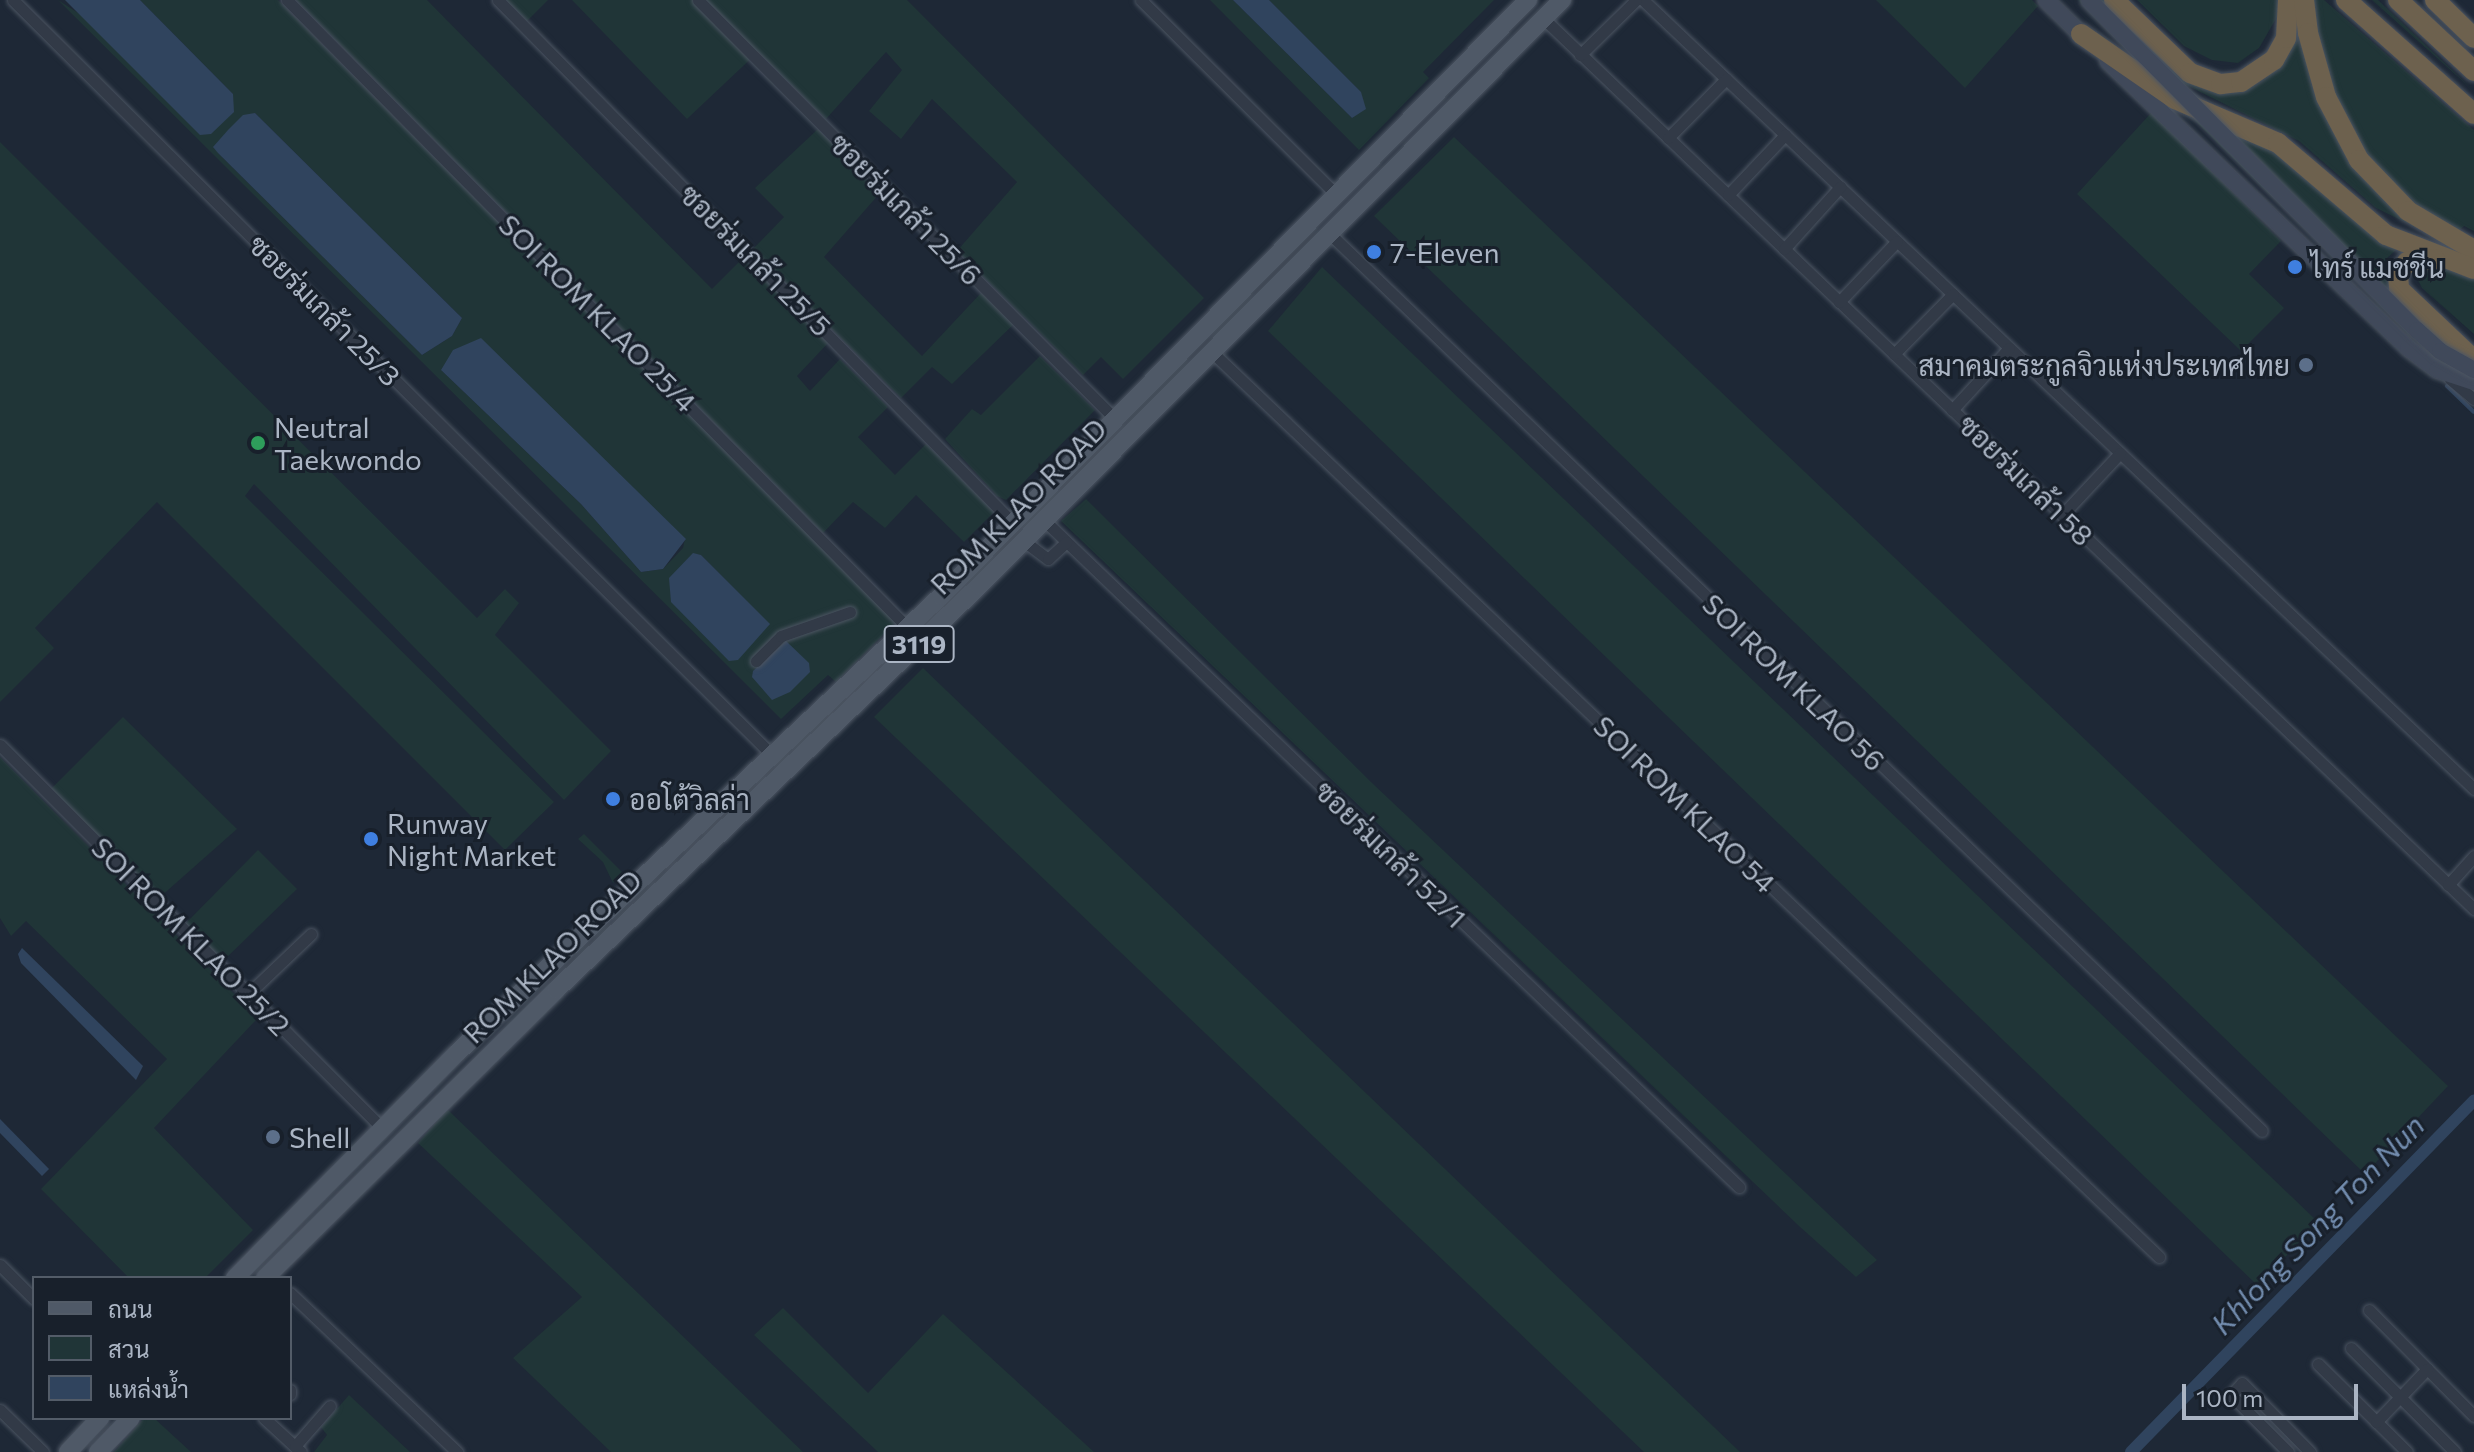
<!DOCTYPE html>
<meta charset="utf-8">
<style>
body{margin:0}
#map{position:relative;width:2474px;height:1452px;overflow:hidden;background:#1e2836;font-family:Commissioner,Sarabun,sans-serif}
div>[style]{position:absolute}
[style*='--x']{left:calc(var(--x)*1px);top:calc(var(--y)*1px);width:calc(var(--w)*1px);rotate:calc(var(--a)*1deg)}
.green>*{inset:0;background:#203537}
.water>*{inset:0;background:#30445e}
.stream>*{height:4px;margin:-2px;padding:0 2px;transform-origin:2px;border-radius:2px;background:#30445e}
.canal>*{height:12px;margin:-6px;padding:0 6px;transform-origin:6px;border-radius:6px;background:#30445e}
.roads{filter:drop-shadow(0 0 2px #4c5562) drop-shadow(0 0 2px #4c5562)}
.street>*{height:11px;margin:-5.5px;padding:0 5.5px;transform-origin:5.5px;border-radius:5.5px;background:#323a47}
.secondary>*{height:16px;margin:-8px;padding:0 8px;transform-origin:8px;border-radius:8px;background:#40495a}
.primary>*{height:18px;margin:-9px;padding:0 9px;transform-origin:9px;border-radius:9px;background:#4f5967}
.highway>*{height:20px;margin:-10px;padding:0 10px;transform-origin:10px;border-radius:10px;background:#6d614e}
.bridges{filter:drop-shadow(0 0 2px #4c5562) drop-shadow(0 0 2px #4c5562)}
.secondary-bridge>*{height:16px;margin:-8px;padding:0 8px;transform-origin:8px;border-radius:8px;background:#40495a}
.dots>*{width:22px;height:22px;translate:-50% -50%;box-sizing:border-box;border:4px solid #18202b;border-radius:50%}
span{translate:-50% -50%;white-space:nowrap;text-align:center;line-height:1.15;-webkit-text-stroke:6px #18202b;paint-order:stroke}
.shield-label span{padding:2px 6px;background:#18202b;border:2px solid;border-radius:6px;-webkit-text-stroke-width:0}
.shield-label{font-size:26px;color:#abb5c4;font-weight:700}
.street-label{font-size:28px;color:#abb5c4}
.poi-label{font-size:28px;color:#abb5c4}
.left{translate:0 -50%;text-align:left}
.right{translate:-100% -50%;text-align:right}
.water-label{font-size:30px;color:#728cae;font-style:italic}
.legend{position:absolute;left:32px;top:1276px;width:260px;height:144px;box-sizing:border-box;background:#18202b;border:2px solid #535c68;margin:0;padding:10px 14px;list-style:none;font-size:24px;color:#abb5c4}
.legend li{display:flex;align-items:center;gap:16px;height:40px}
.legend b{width:40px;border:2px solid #535c68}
.scale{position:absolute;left:2182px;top:1384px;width:176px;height:36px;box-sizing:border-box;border:4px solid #abb5c4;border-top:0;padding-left:10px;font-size:24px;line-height:28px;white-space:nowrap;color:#abb5c4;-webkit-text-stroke:6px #18202b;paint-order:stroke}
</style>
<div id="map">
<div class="green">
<div style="clip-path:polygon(evenodd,58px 0,233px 113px,233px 94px,140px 0,278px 0,896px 622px,836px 682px,828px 675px,781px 719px,58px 0,255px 113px,462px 318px,452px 336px,422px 355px,218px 153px,255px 113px,58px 0,441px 370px,575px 432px,685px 539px,683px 548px,663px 569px,641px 572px,581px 504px,441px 370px,58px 0,692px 554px,701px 555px,769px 624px,692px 554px)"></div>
<div style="clip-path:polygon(296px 0,427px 0,712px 289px,744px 257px,830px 341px,797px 376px,810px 391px,840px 359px,888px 407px,858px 437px,895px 475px,926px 444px,994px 512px,964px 542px,916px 495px,885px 528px,853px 502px,823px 533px)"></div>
<div style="clip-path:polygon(506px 0,548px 0,527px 21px)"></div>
<div style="clip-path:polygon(572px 0,907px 0,1204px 298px,1123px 379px,1101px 357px,1083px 375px,957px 251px,1017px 182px,932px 99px,901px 139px,869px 111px,902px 70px,886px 52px,826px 119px,758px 52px,687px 119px)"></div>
<div style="clip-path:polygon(1210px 0,1233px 0,1352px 118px,1361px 92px,1269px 0,1494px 0,1423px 72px,1429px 78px,1359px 150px)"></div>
<div style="clip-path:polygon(1876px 0,2032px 0,2038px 6px,1965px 88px)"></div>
<div style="clip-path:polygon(2078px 0,2109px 0,2206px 89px,2250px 88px,2266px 78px,2286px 52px,2296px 0,2324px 0,2474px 130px,2474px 231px,2464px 226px,2446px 242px,2376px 208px,2299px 141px,2150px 67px)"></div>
<div style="clip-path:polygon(2137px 0,2278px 0,2277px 17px,2259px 48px,2238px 63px,2212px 60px,2184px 46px)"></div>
<div style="clip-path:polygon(2372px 0,2378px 0,2474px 91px)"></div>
<div style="clip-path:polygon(2152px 112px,2281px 241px,2249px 274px,2284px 308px,2241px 351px,2077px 194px)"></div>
<div style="clip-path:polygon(2188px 114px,2279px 150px,2396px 250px,2386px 259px,2386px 278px,2399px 300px,2407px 329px)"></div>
<div style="clip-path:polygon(818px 129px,880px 193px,824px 257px,922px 356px,981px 293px,1014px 324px,952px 384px,932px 367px,901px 398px,752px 250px,784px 217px,755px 188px)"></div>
<div style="clip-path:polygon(1454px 137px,2448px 1086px,2365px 1174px,1374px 216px)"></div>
<div style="clip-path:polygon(0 142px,477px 618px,505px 589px,519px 603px,495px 635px,611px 751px,564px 800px,254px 484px,245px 496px,554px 802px,505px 850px,157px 502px,35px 628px,54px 648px,0 702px)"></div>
<div style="clip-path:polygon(2417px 264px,2440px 265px,2474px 278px,2474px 334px,2422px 288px,2414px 272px)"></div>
<div style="clip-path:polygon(1322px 267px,2318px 1222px,2258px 1286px,1268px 331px)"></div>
<div style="clip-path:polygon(1040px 356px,1095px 410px,1006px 500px,997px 496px,945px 439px,972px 409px,981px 415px)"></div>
<div style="clip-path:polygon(1086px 499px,1371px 782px,1877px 1260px,1856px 1277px,1799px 1226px,1061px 521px)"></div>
<div style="clip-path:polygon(923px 668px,1740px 1452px,1644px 1452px,874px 717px)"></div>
<div style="clip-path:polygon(123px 717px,237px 829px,159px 898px,51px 789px)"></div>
<div style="clip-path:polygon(0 757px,258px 1018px,154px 1128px,253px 1230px,205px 1278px,129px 1278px,41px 1189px,167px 1059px,26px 921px,11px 936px,0 918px)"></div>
<div style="clip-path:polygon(584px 834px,623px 873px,613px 883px,603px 862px,578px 839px)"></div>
<div style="clip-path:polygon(258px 850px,297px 889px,222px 962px,185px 924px)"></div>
<div style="clip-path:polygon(447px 1109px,803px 1452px,611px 1452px,513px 1358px,582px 1297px,418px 1143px)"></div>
<div style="clip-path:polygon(783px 1308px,868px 1393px,943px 1314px,1094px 1452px,878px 1452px,754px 1335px)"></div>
<div style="clip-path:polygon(349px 1395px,410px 1452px,314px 1452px,327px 1435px,321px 1427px)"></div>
<div style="clip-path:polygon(144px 1418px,154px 1418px,191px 1452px,114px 1452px)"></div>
</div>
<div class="water">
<div style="clip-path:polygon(65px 0,140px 0,233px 94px,234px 112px,211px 134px,200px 135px)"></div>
<div style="clip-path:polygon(1233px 0,1269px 0,1361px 92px,1366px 109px,1352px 118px)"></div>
<div style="clip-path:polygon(255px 113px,462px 318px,452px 336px,422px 355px,218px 153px,213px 147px,228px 130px,243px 115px)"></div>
<div style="clip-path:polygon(481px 338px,686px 539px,663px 569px,641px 572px,581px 504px,441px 370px,453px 350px)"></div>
<div style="clip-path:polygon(693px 553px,701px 555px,770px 624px,738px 660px,729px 661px,671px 602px,669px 578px)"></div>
<div style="clip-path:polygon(786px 641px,809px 663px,810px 672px,790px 692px,772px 700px,752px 677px,753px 671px)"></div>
<div style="clip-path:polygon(22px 948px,143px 1066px,136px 1080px,21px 963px,18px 954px)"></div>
<div style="clip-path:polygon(0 1119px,49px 1169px,42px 1176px,0 1133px)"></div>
</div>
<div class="stream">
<div style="--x:2447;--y:386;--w:37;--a:44"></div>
</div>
<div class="canal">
<div style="--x:2131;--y:1452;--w:491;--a:-45.7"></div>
</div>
<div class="roads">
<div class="street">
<div style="--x:13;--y:0;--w:1071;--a:44.85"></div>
<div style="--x:287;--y:0;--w:883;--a:45.32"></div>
<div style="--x:498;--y:0;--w:733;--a:45.44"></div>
<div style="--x:698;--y:0;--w:590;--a:45.14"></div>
<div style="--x:1141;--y:0;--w:274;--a:44.9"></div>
<div style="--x:1643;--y:0;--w:1146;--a:43.51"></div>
<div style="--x:1543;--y:18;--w:1289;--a:43.74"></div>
<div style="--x:1580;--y:55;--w:78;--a:-44.5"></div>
<div style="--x:1668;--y:138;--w:83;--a:-45.5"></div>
<div style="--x:1728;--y:195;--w:83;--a:-46.5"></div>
<div style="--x:1328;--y:232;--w:1296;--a:43.91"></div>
<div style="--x:1784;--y:249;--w:84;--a:-47.9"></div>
<div style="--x:1839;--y:302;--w:84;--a:-46.4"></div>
<div style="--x:1212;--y:352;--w:1310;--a:43.7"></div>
<div style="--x:1894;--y:354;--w:84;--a:-45.5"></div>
<div style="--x:2450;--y:379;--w:31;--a:40"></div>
<div style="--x:1952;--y:410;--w:84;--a:-47.4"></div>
<div style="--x:2062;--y:515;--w:85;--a:-46.9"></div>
<div style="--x:1045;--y:521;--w:962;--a:43.82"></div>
<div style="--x:1024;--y:541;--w:30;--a:37"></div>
<div style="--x:1048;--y:559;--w:25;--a:-43"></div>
<div style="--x:756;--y:661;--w:35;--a:-45"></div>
<div style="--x:781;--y:636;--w:73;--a:-19.2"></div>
<div style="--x:0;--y:745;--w:541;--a:45.07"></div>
<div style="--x:2448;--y:885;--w:39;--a:-48"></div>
<div style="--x:248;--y:994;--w:87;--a:-43.6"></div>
<div style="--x:0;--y:1265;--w:48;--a:45"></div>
<div style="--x:290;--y:1293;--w:231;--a:43.6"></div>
<div style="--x:2369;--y:1310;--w:149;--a:45.3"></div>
<div style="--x:2351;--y:1348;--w:147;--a:45"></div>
<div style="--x:2318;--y:1364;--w:125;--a:44.7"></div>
<div style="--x:290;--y:1390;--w:4;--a:90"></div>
<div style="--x:0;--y:1410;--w:60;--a:44.3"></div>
<div style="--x:264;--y:1418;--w:50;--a:42.6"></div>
<div style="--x:2376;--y:1422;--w:74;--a:-46.1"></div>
<div style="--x:295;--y:1446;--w:53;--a:-48.8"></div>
<div style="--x:2288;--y:1452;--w:81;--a:-135"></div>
<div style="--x:2231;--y:1395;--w:16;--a:-47"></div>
<div style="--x:2242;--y:1383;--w:97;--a:45.4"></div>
</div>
<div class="secondary">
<div style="--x:2046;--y:0;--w:60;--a:44.3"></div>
<div style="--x:2108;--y:61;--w:415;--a:43.7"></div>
<div style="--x:2408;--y:348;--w:36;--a:37"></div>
<div style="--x:2437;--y:370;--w:39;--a:18"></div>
</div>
<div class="primary">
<div style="--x:235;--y:1278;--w:316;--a:-45.4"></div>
<div style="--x:457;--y:1053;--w:666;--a:-43.36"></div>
<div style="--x:941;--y:596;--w:837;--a:-45.44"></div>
<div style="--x:265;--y:1278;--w:409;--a:-44.7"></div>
<div style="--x:556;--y:990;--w:585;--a:-43.68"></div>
<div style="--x:979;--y:586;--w:827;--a:-45.15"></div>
<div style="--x:68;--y:1452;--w:47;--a:-46.7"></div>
<div style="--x:98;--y:1452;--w:47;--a:-45.9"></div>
</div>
<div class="highway">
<div style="--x:2114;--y:0;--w:105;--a:43.8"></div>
<div style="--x:2190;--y:73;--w:33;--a:20"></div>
<div style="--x:2221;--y:84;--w:20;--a:-6"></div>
<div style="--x:2241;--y:82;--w:40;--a:-34"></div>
<div style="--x:2274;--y:60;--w:25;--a:-61"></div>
<div style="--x:2286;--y:38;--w:38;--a:-87"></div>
<div style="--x:2304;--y:0;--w:33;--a:83"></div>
<div style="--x:2308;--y:33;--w:66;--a:74.3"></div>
<div style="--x:2326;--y:97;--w:71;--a:62.4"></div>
<div style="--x:2359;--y:160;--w:71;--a:46.1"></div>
<div style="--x:2408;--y:211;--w:77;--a:30.6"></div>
<div style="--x:2346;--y:0;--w:171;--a:41.7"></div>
<div style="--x:2398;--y:0;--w:104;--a:43.1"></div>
<div style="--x:2435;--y:0;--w:54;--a:44.3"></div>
<div style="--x:2081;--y:34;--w:114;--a:34.7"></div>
<div style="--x:2175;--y:99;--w:112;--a:23.1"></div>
<div style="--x:2278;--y:143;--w:142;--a:40.4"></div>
<div style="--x:2386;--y:235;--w:94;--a:21.1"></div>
<div style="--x:2435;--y:259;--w:28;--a:174"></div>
<div style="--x:2407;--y:262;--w:15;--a:127"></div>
<div style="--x:2398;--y:274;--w:15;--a:86"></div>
<div style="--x:2399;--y:289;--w:103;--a:43.4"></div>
</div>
</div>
<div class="bridges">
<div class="secondary-bridge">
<div style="--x:2089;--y:0;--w:465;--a:45.2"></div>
<div style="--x:2417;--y:330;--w:31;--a:42"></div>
<div style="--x:2440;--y:351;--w:39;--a:29"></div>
</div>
</div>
<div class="dots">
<div style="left:1374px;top:252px;background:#3f7fe0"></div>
<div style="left:2295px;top:267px;background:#3f7fe0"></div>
<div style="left:2306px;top:365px;background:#5c6f8a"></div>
<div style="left:258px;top:443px;background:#2e9e5b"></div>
<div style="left:613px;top:799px;background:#3f7fe0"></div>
<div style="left:371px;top:839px;background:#3f7fe0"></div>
<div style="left:273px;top:1137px;background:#5c6f8a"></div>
</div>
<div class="shield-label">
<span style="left:919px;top:644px">3119</span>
</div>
<div class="street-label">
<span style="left:906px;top:209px;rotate:45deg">ซอยร่มเกล้า 25/6</span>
<span style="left:756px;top:260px;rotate:45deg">ซอยร่มเกล้า 25/5</span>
<span style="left:325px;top:310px;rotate:45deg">ซอยร่มเกล้า 25/3</span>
<span style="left:598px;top:313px;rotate:45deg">SOI ROM KLAO 25/4</span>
<span style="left:2026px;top:480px;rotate:44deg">ซอยร่มเกล้า 58</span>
<span style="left:1018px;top:506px;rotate:-45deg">ROM KLAO ROAD</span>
<span style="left:1794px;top:682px;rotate:44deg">SOI ROM KLAO 56</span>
<span style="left:1685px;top:804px;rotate:44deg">SOI ROM KLAO 54</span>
<span style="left:1391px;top:854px;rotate:44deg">ซอยร่มเกล้า 52/1</span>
<span style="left:191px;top:936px;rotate:45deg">SOI ROM KLAO 25/2</span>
<span style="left:552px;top:956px;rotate:-44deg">ROM KLAO ROAD</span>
</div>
<div class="poi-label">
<span class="left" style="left:1390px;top:252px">7-Eleven</span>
<span class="left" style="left:2311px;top:267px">ไทร์ แมชชีน</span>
<span class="right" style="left:2290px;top:365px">สมาคมตระกูลจิวแห่งประเทศไทย</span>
<span class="left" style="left:274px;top:443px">Neutral<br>Taekwondo</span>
<span class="left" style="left:629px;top:799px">ออโต้วิลล่า</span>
<span class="left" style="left:387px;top:839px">Runway<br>Night Market</span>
<span class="left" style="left:289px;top:1137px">Shell</span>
</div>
<div class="water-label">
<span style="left:2317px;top:1224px;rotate:-46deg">Khlong Song Ton Nun</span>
</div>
<ul class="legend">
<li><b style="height:10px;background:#4f5967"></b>ถนน</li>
<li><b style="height:22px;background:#203537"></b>สวน</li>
<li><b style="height:22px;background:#30445e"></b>แหล่งน้ำ</li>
</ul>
<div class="scale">100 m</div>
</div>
